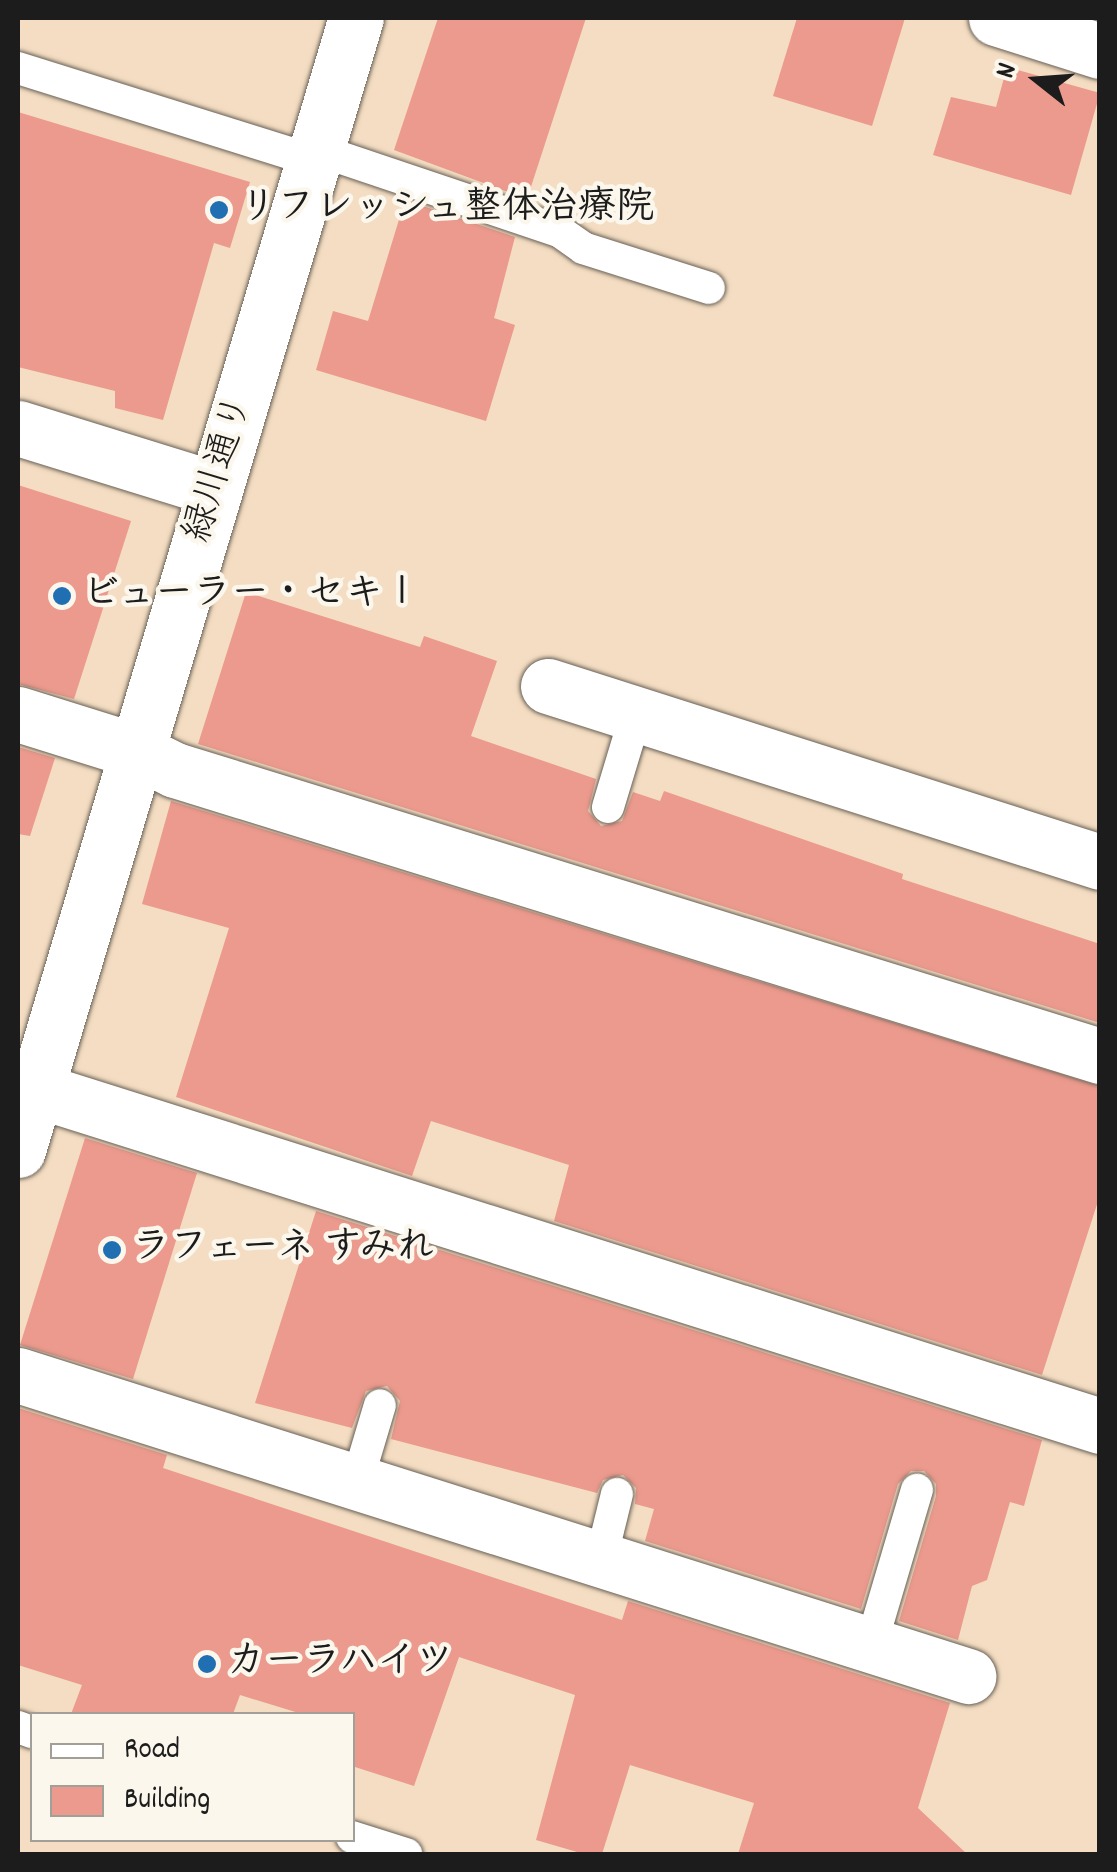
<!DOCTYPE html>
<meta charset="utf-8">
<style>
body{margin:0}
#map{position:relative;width:1117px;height:1872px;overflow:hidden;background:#f4ddc2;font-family:Dekko,"Klee One",sans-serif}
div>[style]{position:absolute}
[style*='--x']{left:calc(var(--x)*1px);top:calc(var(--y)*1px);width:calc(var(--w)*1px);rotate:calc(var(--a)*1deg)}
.building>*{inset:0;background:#eb9a8d}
.roads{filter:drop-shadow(0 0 2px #686056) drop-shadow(0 0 2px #686056)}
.service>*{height:32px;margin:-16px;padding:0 16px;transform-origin:16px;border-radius:16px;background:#fff}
.minor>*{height:55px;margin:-27.5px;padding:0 27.5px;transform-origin:27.5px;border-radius:27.5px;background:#fff}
.tertiary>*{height:55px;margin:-27.5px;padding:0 27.5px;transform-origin:27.5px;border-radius:27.5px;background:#fff}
.dots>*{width:28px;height:28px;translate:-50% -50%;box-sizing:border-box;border:5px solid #fbf7ec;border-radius:50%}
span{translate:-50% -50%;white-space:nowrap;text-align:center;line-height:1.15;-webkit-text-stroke:9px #fbf7ec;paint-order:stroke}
.poi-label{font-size:38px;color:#1c1c1c;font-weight:700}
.left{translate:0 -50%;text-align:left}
.street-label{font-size:38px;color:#1c1c1c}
.frame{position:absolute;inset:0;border:20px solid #1c1c1c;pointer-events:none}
.legend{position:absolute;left:30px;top:1712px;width:325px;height:130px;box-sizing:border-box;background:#fbf7ec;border:2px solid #a29f99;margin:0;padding:12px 18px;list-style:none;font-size:30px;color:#1c1c1c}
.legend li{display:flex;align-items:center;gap:20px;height:50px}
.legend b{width:50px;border:2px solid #a29f99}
.north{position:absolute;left:987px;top:30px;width:100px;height:100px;-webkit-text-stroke:8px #fbf7ec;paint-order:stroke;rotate:287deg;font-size:28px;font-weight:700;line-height:40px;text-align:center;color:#1c1c1c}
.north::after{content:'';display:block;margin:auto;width:35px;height:45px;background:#1c1c1c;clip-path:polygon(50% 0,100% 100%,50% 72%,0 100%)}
</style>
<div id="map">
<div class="building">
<div style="clip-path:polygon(438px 18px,586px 18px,527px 199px,394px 150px)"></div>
<div style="clip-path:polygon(797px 18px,905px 18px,872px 126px,773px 96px)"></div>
<div style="clip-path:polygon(1007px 67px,1100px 93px,1071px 195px,933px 155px,951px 97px,996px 107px)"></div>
<div style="clip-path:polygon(18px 112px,250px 182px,230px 248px,214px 243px,163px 420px,115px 408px,115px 391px,18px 367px)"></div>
<div style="clip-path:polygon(405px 200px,515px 237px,494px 318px,515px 325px,486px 421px,316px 370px,333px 311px,368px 321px)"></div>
<div style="clip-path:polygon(18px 485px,131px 521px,74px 699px,18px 684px)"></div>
<div style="clip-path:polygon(246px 592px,420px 647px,424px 636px,497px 661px,471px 736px,596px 779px,588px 811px,601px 826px,622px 821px,633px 792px,660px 801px,664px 791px,903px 874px,902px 879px,1100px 944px,1100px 1023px,198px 744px)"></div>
<div style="clip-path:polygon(18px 747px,55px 758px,30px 836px,18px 834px)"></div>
<div style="clip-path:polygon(171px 801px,1100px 1086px,1100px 1195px,1042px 1375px,554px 1221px,569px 1165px,431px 1121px,412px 1176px,176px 1097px,229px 928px,142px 904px)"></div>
<div style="clip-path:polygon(85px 1138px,197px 1173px,133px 1379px,20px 1345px)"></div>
<div style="clip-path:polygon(316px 1211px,1042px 1440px,1024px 1506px,1010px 1502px,987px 1580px,972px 1586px,958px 1640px,899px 1621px,936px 1496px,936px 1484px,924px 1471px,911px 1471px,898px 1484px,861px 1609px,645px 1541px,654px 1509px,635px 1504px,636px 1488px,623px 1475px,603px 1480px,597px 1493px,391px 1439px,400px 1401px,387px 1386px,366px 1391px,352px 1428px,255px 1403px)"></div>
<div style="clip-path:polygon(18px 1408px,167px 1455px,163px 1468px,622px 1620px,628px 1601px,950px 1703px,918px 1808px,967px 1854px,738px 1854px,754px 1803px,630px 1765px,602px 1854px,584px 1854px,536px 1840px,575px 1695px,459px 1657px,414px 1786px,352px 1766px,352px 1714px,302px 1714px,240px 1695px,233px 1714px,71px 1714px,82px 1685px,18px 1665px)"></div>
</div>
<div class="roads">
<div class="service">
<div style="--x:18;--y:68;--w:308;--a:17.4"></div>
<div style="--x:315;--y:149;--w:257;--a:18.6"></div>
<div style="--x:559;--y:231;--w:29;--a:35"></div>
<div style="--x:583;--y:248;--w:132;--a:17.6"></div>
<div style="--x:608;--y:807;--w:97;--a:-73.2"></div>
<div style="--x:357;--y:1482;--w:80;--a:-73.4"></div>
<div style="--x:601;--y:1559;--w:67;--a:-76.2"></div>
<div style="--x:871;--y:1645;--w:162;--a:-73.5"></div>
<div style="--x:18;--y:1727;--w:15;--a:20"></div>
<div style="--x:352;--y:1837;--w:57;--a:17.5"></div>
</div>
<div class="minor">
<div style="--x:996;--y:18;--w:109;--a:17.6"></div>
<div style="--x:18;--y:428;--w:206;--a:17.2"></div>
<div style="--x:548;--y:686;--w:579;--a:17.68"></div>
<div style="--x:18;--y:714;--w:124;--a:17.4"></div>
<div style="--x:136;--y:751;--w:43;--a:26"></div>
<div style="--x:175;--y:770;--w:968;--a:17.18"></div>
<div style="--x:18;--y:1084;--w:1135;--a:17.54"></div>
<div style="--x:18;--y:1375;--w:997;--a:17.58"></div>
</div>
<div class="tertiary">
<div style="--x:18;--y:1150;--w:1181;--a:-73.38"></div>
</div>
</div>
<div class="dots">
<div style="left:219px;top:210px;background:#1f6fb2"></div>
<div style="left:62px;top:596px;background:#1f6fb2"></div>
<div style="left:112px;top:1250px;background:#1f6fb2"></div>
<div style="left:207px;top:1664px;background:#1f6fb2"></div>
</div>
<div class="poi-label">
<span class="left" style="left:239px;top:210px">リフレッシュ整体治療院</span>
<span class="left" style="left:82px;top:596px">ビューラー・セキⅠ</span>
<span class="left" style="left:132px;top:1250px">ラフェーネ すみれ</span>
<span class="left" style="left:227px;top:1664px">カーラハイツ</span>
</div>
<div class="street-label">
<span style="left:221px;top:469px;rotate:-73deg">緑川通り</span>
</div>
<div class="frame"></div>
<ul class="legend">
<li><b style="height:12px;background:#fff"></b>Road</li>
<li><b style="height:28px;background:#eb9a8d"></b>Building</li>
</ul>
<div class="north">N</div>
</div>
